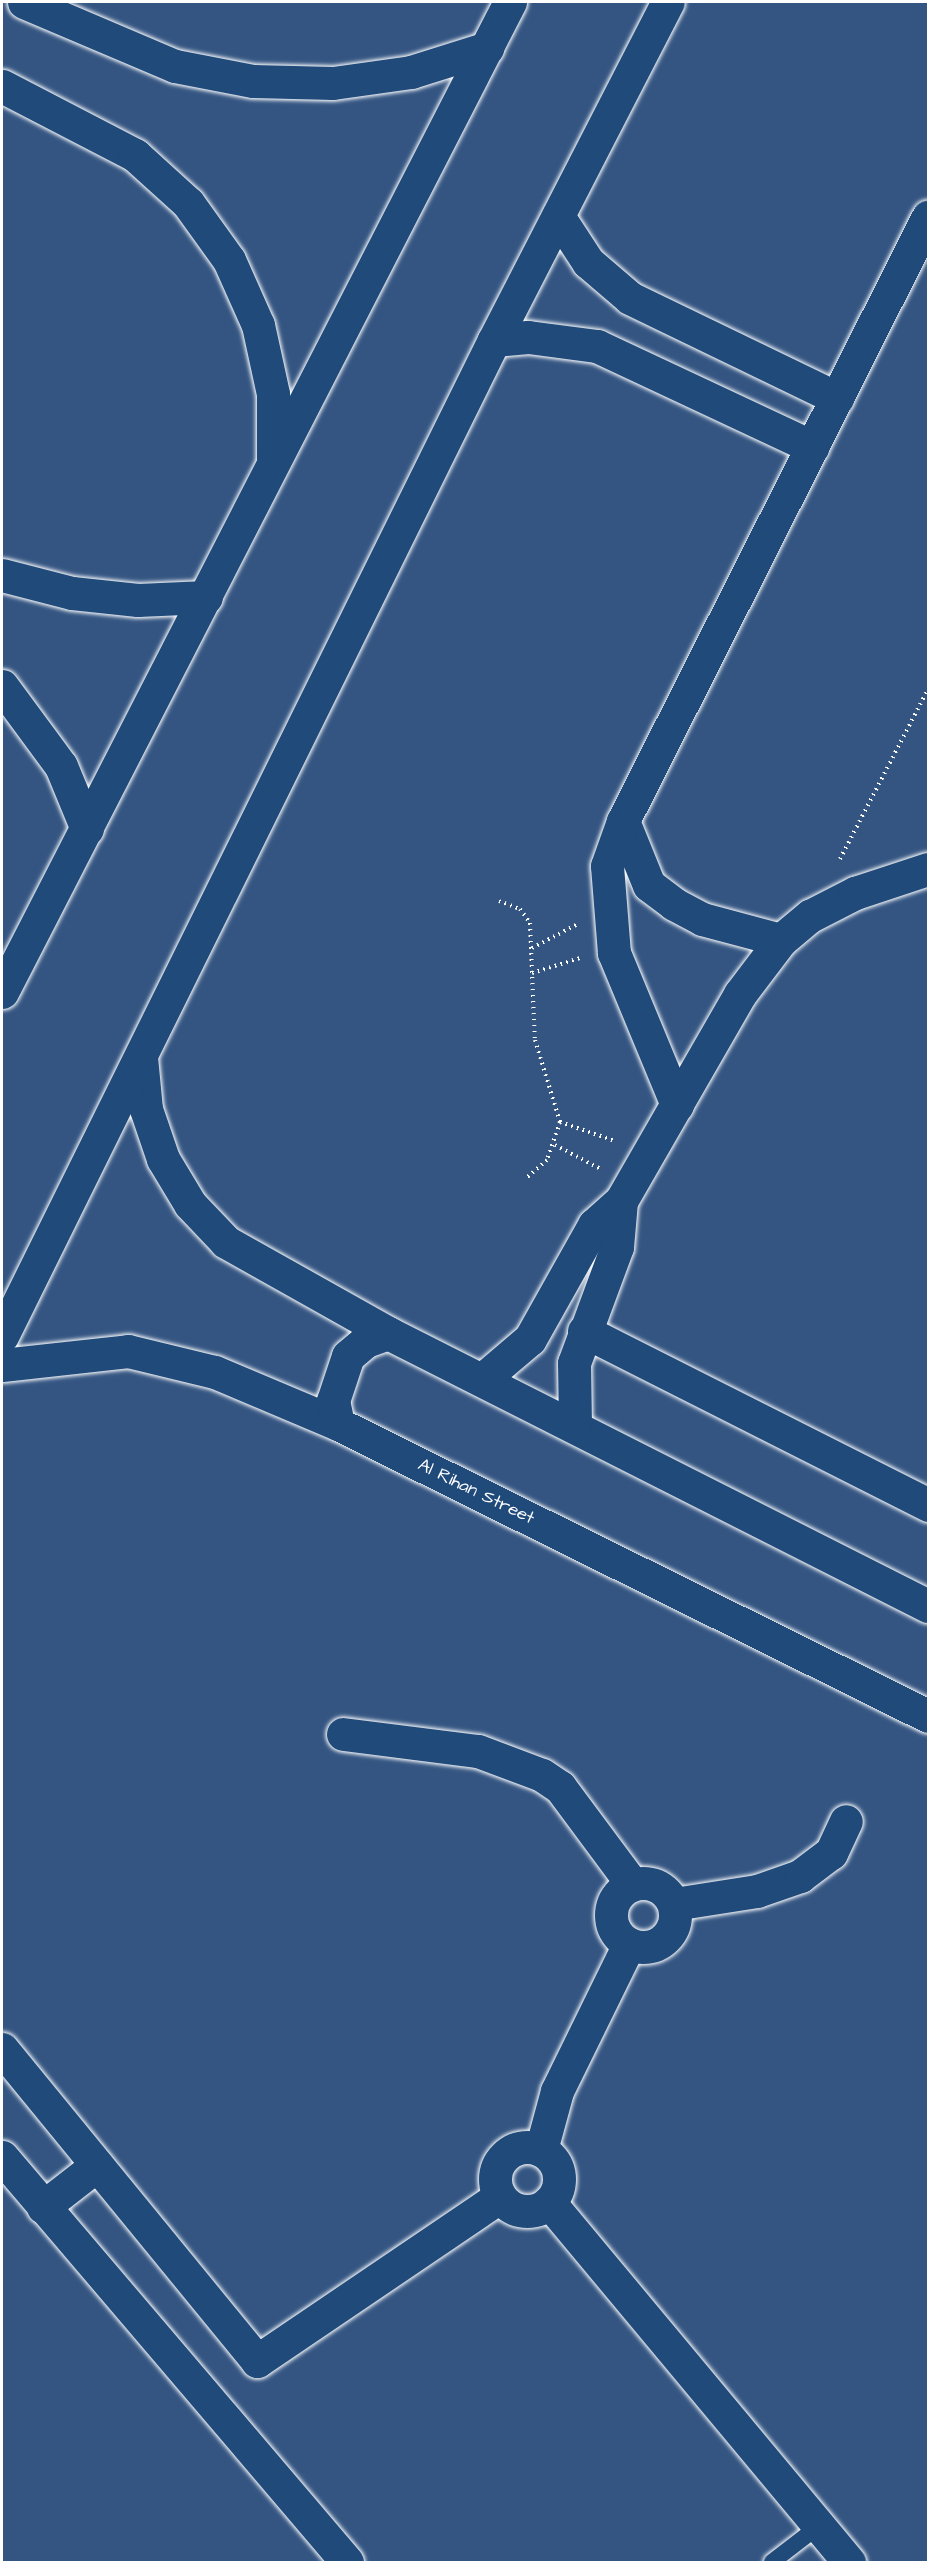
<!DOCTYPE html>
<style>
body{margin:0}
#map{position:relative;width:930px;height:2564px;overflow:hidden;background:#345582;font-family:"Architects Daughter",sans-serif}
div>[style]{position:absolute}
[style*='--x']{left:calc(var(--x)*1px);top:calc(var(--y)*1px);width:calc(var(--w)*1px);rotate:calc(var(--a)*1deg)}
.path>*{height:4px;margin-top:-2px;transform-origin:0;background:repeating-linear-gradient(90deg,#fff 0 1.5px,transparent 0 6px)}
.roads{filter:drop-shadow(0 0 2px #fff) drop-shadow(0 0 2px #fff)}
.lane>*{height:16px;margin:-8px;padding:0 8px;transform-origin:8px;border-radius:8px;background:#1f4a7a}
.street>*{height:33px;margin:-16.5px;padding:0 16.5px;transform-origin:16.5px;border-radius:16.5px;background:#1f4a7a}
.street>.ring{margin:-16.5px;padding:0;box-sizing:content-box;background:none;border:33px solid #1f4a7a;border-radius:50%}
span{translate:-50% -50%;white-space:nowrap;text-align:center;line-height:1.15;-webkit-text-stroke:4.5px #1f4a7a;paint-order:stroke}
.street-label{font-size:18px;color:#fff}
.frame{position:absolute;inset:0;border:3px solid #fff;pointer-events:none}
</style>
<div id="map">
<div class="path">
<div style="--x:840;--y:859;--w:191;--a:-62.6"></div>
<div style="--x:499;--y:901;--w:22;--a:21"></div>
<div style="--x:520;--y:909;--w:17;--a:54"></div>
<div style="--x:530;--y:923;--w:117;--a:87.6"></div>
<div style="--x:535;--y:1040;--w:86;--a:73"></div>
<div style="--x:560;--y:1122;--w:40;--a:108.9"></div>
<div style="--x:547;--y:1160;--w:29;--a:139"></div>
<div style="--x:532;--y:948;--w:50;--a:-27.6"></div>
<div style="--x:532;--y:973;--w:50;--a:-17.4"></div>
<div style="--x:560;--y:1122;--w:58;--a:19.1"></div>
<div style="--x:555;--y:1145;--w:50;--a:27.6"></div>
</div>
<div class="roads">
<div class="lane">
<div style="--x:772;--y:2562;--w:59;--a:-37.5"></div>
</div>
<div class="street">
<div style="--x:24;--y:2;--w:164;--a:23"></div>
<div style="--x:175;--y:66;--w:79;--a:10.9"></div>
<div style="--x:253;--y:81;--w:80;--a:1.4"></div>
<div style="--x:333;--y:83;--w:79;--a:-8"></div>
<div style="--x:411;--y:72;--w:80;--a:-17.5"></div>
<div style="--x:2;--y:86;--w:150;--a:27.4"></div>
<div style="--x:135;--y:155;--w:72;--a:42.2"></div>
<div style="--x:188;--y:203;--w:70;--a:54.3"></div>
<div style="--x:229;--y:260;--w:71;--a:66"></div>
<div style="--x:258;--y:325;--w:71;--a:77.7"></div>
<div style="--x:273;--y:394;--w:65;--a:90"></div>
<div style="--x:558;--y:216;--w:55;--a:56.9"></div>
<div style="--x:588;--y:262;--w:55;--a:40.6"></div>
<div style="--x:630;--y:298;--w:230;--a:25.8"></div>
<div style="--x:494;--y:340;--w:34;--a:-5"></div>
<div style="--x:528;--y:337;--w:70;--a:7.4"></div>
<div style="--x:597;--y:346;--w:238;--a:25.1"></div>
<div style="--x:2;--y:575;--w:72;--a:14.4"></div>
<div style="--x:72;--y:593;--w:66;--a:6.1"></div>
<div style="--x:138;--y:600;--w:68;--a:-2.5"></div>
<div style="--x:2;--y:686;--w:99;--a:53.6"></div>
<div style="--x:61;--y:766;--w:68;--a:67.6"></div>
<div style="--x:623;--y:821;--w:69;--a:67.9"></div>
<div style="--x:649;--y:885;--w:31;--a:37"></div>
<div style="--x:674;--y:904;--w:32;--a:28"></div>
<div style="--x:702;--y:919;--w:82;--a:14.9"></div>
<div style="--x:2;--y:992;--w:1113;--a:-62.84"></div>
<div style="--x:141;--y:1057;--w:52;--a:84.5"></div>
<div style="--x:146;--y:1109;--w:53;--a:71.2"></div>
<div style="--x:163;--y:1159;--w:52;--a:59"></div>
<div style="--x:190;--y:1204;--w:52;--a:46.5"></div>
<div style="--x:226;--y:1242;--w:186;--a:29.3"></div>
<div style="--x:388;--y:1333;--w:605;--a:26.82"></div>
<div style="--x:677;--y:1105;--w:165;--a:-112.5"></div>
<div style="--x:614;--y:953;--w:87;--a:-94.6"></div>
<div style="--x:607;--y:866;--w:48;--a:-70.4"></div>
<div style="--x:623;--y:821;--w:677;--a:-63.21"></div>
<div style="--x:584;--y:1331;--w:386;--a:26.8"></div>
<div style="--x:2;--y:1336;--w:1111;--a:-63.71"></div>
<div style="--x:494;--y:340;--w:380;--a:-62.8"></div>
<div style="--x:2;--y:1365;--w:127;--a:-6.3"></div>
<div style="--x:128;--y:1351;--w:89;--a:13.6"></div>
<div style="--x:215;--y:1372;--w:134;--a:22.9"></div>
<div style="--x:338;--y:1424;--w:658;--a:26.33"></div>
<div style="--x:484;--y:1378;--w:60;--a:-40.3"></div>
<div style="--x:530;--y:1339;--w:131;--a:-60.7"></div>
<div style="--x:594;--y:1225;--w:36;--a:-42"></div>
<div style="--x:621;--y:1201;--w:239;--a:-60.1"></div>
<div style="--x:740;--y:994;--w:68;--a:-52.8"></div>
<div style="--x:781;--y:940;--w:38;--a:-40"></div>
<div style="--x:810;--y:916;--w:51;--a:-27.1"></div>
<div style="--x:855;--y:893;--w:77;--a:-18.2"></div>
<div style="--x:338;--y:1424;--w:24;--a:-102"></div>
<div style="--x:333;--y:1401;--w:47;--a:-71.6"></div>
<div style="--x:348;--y:1356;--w:23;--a:-40"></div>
<div style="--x:366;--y:1341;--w:23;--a:-20"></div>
<div style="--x:575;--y:1425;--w:62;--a:-90.9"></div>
<div style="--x:574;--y:1363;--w:124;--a:-69.7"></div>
<div style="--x:617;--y:1247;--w:46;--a:-85"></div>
<div style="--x:343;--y:1734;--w:136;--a:7.2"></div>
<div style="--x:478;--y:1751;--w:68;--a:20.6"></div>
<div style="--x:542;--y:1775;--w:22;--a:34"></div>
<div style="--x:560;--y:1787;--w:121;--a:53.4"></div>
<div class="ring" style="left:611px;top:1883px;width:31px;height:31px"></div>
<div style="--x:674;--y:1904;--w:84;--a:-8.9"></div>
<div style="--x:757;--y:1891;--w:46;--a:-19.2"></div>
<div style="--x:800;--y:1876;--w:39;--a:-37"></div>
<div style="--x:831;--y:1853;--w:35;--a:-65"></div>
<div style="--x:2;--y:2049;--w:403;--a:50.7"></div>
<div style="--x:257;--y:2361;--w:292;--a:-34.1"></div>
<div class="ring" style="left:495px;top:2147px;width:31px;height:31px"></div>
<div style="--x:541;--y:2150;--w:61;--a:-74.8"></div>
<div style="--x:557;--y:2091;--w:164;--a:-63.9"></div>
<div style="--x:2;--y:2157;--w:532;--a:49.57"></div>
<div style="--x:549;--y:2202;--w:469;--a:50.2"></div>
<div style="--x:43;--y:2207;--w:68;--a:-37.9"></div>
</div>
</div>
<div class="street-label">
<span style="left:476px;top:1492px;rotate:26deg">Al Rihan Street</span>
</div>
<div class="frame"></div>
</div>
